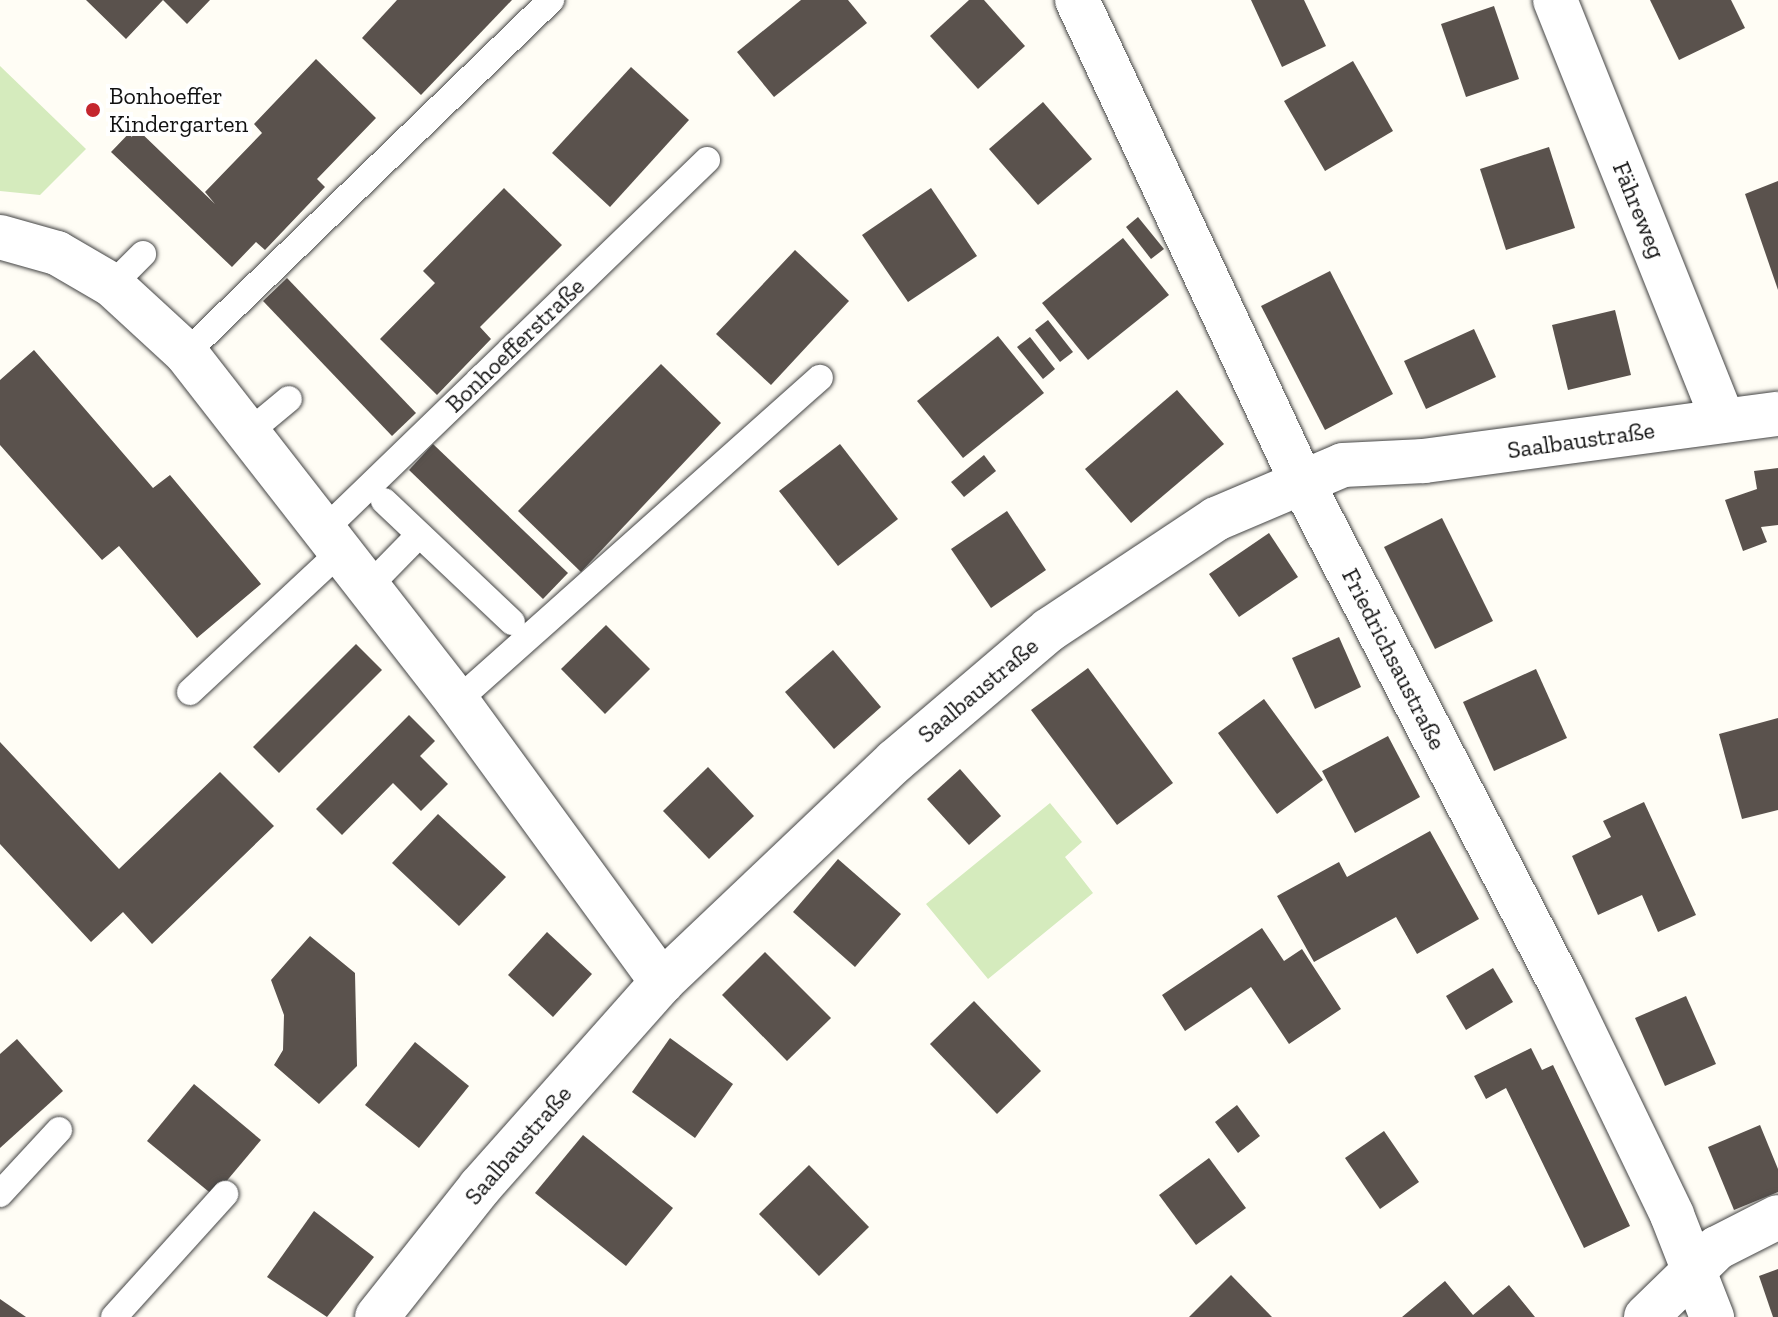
<!DOCTYPE html>
<meta charset="utf-8">
<style>
body{margin:0}
#map{position:relative;width:1778px;height:1317px;overflow:hidden;background:#fffdf5;font-family:"Zilla Slab",serif}
div>[style]{position:absolute}
[style*='--x']{left:calc(var(--x)*1px);top:calc(var(--y)*1px);width:calc(var(--w)*1px);rotate:calc(var(--a)*1deg)}
.green>*{inset:0;background:#d5ebbd}
.building>*{inset:0;background:#5a524d}
.roads{filter:drop-shadow(0 0 2px #444) drop-shadow(0 0 2px #444)}
.lane>*{height:26px;margin:-13px;padding:0 13px;transform-origin:13px;border-radius:13px;background:#fff}
.street>*{height:44px;margin:-22px;padding:0 22px;transform-origin:22px;border-radius:22px;background:#fff}
.dots>*{width:22px;height:22px;translate:-50% -50%;box-sizing:border-box;border:4px solid #fff;border-radius:50%}
span{translate:-50% -50%;white-space:nowrap;text-align:center;line-height:1.15;-webkit-text-stroke:8px #fff;paint-order:stroke}
.poi-label{font-size:24px;color:#111}
.left{translate:0 -50%;text-align:left}
.street-label{font-size:24px;color:#111}
</style>
<div id="map">
<div class="green">
<div style="clip-path:polygon(0 66px,86px 149px,40px 195px,0 191px)"></div>
<div style="clip-path:polygon(1050px 803px,1082px 842px,1065px 857px,1093px 893px,988px 979px,926px 904px)"></div>
</div>
<div class="building">
<div style="clip-path:polygon(86px 0,210px 0,187px 24px,163px 0,126px 39px)"></div>
<div style="clip-path:polygon(397px 0,512px 0,421px 95px,362px 38px)"></div>
<div style="clip-path:polygon(801px 0,848px 0,867px 23px,774px 97px,737px 52px)"></div>
<div style="clip-path:polygon(969px 0,984px 0,1025px 46px,978px 89px,930px 36px)"></div>
<div style="clip-path:polygon(1251px 0,1304px 0,1326px 46px,1282px 67px)"></div>
<div style="clip-path:polygon(1650px 0,1731px 0,1745px 28px,1679px 60px)"></div>
<div style="clip-path:polygon(1494px 6px,1519px 79px,1466px 97px,1441px 24px)"></div>
<div style="clip-path:polygon(316px 59px,376px 118px,317px 179px,325px 187px,265px 250px,256px 242px,232px 267px,111px 152px,135px 127px,215px 204px,205px 192px,262px 133px,254px 124px)"></div>
<div style="clip-path:polygon(1353px 61px,1393px 131px,1325px 171px,1284px 101px)"></div>
<div style="clip-path:polygon(631px 67px,689px 120px,610px 207px,552px 153px)"></div>
<div style="clip-path:polygon(1043px 102px,1092px 159px,1038px 205px,989px 149px)"></div>
<div style="clip-path:polygon(1549px 147px,1575px 228px,1506px 250px,1480px 169px)"></div>
<div style="clip-path:polygon(1778px 181px,1778px 290px,1745px 194px)"></div>
<div style="clip-path:polygon(504px 188px,562px 245px,480px 327px,491px 339px,437px 395px,380px 339px,435px 283px,423px 271px)"></div>
<div style="clip-path:polygon(931px 188px,977px 256px,908px 302px,862px 235px)"></div>
<div style="clip-path:polygon(1138px 217px,1164px 249px,1151px 259px,1126px 227px)"></div>
<div style="clip-path:polygon(1123px 238px,1169px 295px,1088px 360px,1042px 303px)"></div>
<div style="clip-path:polygon(795px 250px,849px 301px,771px 385px,716px 334px)"></div>
<div style="clip-path:polygon(1330px 271px,1393px 394px,1325px 430px,1261px 306px)"></div>
<div style="clip-path:polygon(287px 278px,416px 413px,392px 436px,263px 301px)"></div>
<div style="clip-path:polygon(1615px 310px,1631px 375px,1568px 390px,1552px 325px)"></div>
<div style="clip-path:polygon(1048px 320px,1073px 352px,1060px 362px,1035px 330px)"></div>
<div style="clip-path:polygon(1474px 329px,1496px 377px,1426px 409px,1404px 361px)"></div>
<div style="clip-path:polygon(998px 336px,1044px 393px,963px 458px,917px 401px)"></div>
<div style="clip-path:polygon(1030px 337px,1055px 369px,1043px 379px,1017px 347px)"></div>
<div style="clip-path:polygon(34px 350px,153px 488px,170px 475px,261px 584px,197px 638px,119px 546px,102px 560px,0 445px,0 380px)"></div>
<div style="clip-path:polygon(661px 364px,721px 423px,581px 572px,518px 511px)"></div>
<div style="clip-path:polygon(1177px 390px,1224px 444px,1131px 523px,1085px 469px)"></div>
<div style="clip-path:polygon(433px 444px,568px 573px,543px 599px,409px 470px)"></div>
<div style="clip-path:polygon(840px 444px,898px 519px,838px 566px,779px 491px)"></div>
<div style="clip-path:polygon(984px 455px,996px 471px,964px 497px,951px 482px)"></div>
<div style="clip-path:polygon(1778px 468px,1778px 525px,1761px 527px,1767px 542px,1743px 551px,1725px 500px,1757px 489px,1754px 471px)"></div>
<div style="clip-path:polygon(1007px 511px,1046px 570px,991px 608px,951px 549px)"></div>
<div style="clip-path:polygon(1442px 518px,1493px 621px,1435px 649px,1384px 547px)"></div>
<div style="clip-path:polygon(1269px 533px,1298px 577px,1239px 617px,1209px 574px)"></div>
<div style="clip-path:polygon(606px 625px,650px 669px,605px 714px,561px 669px)"></div>
<div style="clip-path:polygon(1339px 637px,1361px 687px,1315px 709px,1292px 658px)"></div>
<div style="clip-path:polygon(356px 644px,382px 670px,279px 773px,253px 747px)"></div>
<div style="clip-path:polygon(833px 650px,881px 707px,834px 749px,785px 692px)"></div>
<div style="clip-path:polygon(1088px 668px,1173px 783px,1117px 825px,1031px 710px)"></div>
<div style="clip-path:polygon(1536px 669px,1567px 738px,1494px 771px,1463px 702px)"></div>
<div style="clip-path:polygon(1264px 699px,1323px 780px,1277px 814px,1218px 733px)"></div>
<div style="clip-path:polygon(409px 715px,435px 741px,420px 756px,448px 784px,421px 811px,393px 783px,342px 835px,316px 809px)"></div>
<div style="clip-path:polygon(1778px 718px,1778px 810px,1742px 819px,1719px 734px)"></div>
<div style="clip-path:polygon(1388px 736px,1420px 797px,1355px 833px,1322px 771px)"></div>
<div style="clip-path:polygon(0 742px,119px 869px,220px 772px,274px 826px,152px 944px,123px 912px,91px 942px,0 844px)"></div>
<div style="clip-path:polygon(708px 767px,754px 816px,709px 859px,663px 811px)"></div>
<div style="clip-path:polygon(960px 769px,1001px 816px,969px 845px,927px 799px)"></div>
<div style="clip-path:polygon(1644px 802px,1696px 915px,1658px 932px,1642px 895px,1598px 915px,1572px 856px,1611px 837px,1603px 821px)"></div>
<div style="clip-path:polygon(438px 814px,506px 877px,459px 926px,392px 863px)"></div>
<div style="clip-path:polygon(1430px 831px,1479px 919px,1417px 954px,1396px 917px,1314px 962px,1277px 896px,1339px 862px,1347px 877px)"></div>
<div style="clip-path:polygon(838px 859px,901px 914px,855px 967px,793px 912px)"></div>
<div style="clip-path:polygon(1262px 928px,1284px 961px,1302px 949px,1341px 1009px,1289px 1044px,1251px 987px,1185px 1031px,1162px 995px)"></div>
<div style="clip-path:polygon(547px 932px,592px 974px,553px 1017px,508px 975px)"></div>
<div style="clip-path:polygon(310px 936px,355px 973px,357px 1066px,319px 1104px,274px 1065px,283px 1050px,284px 1015px,271px 980px)"></div>
<div style="clip-path:polygon(765px 952px,831px 1018px,787px 1061px,722px 995px)"></div>
<div style="clip-path:polygon(1493px 968px,1513px 1002px,1466px 1030px,1446px 996px)"></div>
<div style="clip-path:polygon(1686px 996px,1716px 1064px,1665px 1086px,1635px 1018px)"></div>
<div style="clip-path:polygon(974px 1001px,1041px 1071px,997px 1114px,930px 1044px)"></div>
<div style="clip-path:polygon(670px 1038px,733px 1084px,695px 1138px,632px 1092px)"></div>
<div style="clip-path:polygon(17px 1039px,63px 1091px,0 1148px,0 1054px)"></div>
<div style="clip-path:polygon(415px 1042px,469px 1086px,419px 1148px,365px 1105px)"></div>
<div style="clip-path:polygon(1531px 1048px,1542px 1070px,1553px 1065px,1630px 1226px,1584px 1248px,1506px 1088px,1486px 1099px,1474px 1076px)"></div>
<div style="clip-path:polygon(194px 1084px,261px 1140px,214px 1196px,147px 1141px)"></div>
<div style="clip-path:polygon(1237px 1105px,1260px 1136px,1238px 1153px,1215px 1122px)"></div>
<div style="clip-path:polygon(1760px 1125px,1778px 1169px,1778px 1192px,1734px 1210px,1708px 1147px)"></div>
<div style="clip-path:polygon(1384px 1131px,1419px 1182px,1380px 1209px,1345px 1158px)"></div>
<div style="clip-path:polygon(583px 1135px,673px 1208px,626px 1266px,535px 1193px)"></div>
<div style="clip-path:polygon(1209px 1158px,1246px 1208px,1196px 1245px,1159px 1195px)"></div>
<div style="clip-path:polygon(809px 1165px,869px 1227px,819px 1276px,759px 1214px)"></div>
<div style="clip-path:polygon(314px 1211px,374px 1257px,327px 1317px,267px 1277px)"></div>
<div style="clip-path:polygon(1778px 1269px,1778px 1317px,1773px 1317px,1759px 1276px)"></div>
<div style="clip-path:polygon(1231px 1275px,1272px 1317px,1189px 1317px)"></div>
<div style="clip-path:polygon(1445px 1281px,1473px 1315px,1509px 1285px,1535px 1317px,1402px 1317px)"></div>
<div style="clip-path:polygon(0 1299px,26px 1317px,0 1317px)"></div>
</div>
<div class="roads">
<div class="lane">
<div style="--x:112;--y:285;--w:44;--a:-45"></div>
<div style="--x:186;--y:353;--w:508;--a:-44.04"></div>
<div style="--x:248;--y:433;--w:53;--a:-39.7"></div>
<div style="--x:384;--y:501;--w:176;--a:43.4"></div>
<div style="--x:323;--y:531;--w:534;--a:-44.01"></div>
<div style="--x:368;--y:587;--w:73;--a:-45.6"></div>
<div style="--x:190;--y:692;--w:205;--a:-43"></div>
<div style="--x:457;--y:701;--w:486;--a:-41.7"></div>
<div style="--x:0;--y:1194;--w:87;--a:-47.3"></div>
<div style="--x:114;--y:1317;--w:166;--a:-47.9"></div>
</div>
<div class="street">
<div style="--x:1077;--y:0;--w:527;--a:64.99"></div>
<div style="--x:1300;--y:478;--w:572;--a:62.76"></div>
<div style="--x:1562;--y:987;--w:253;--a:64.2"></div>
<div style="--x:1672;--y:1215;--w:110;--a:68.6"></div>
<div style="--x:1555;--y:0;--w:451;--a:68.2"></div>
<div style="--x:0;--y:237;--w:59;--a:15.7"></div>
<div style="--x:57;--y:253;--w:64;--a:30.2"></div>
<div style="--x:112;--y:285;--w:100;--a:42.6"></div>
<div style="--x:186;--y:353;--w:441;--a:52.1"></div>
<div style="--x:457;--y:701;--w:348;--a:53.9"></div>
<div style="--x:377;--y:1317;--w:166;--a:-51.6"></div>
<div style="--x:480;--y:1187;--w:274;--a:-48.4"></div>
<div style="--x:662;--y:982;--w:321;--a:-43.5"></div>
<div style="--x:895;--y:761;--w:202;--a:-40.4"></div>
<div style="--x:1049;--y:630;--w:201;--a:-33.6"></div>
<div style="--x:1216;--y:519;--w:138;--a:-23"></div>
<div style="--x:1343;--y:465;--w:81;--a:-2.8"></div>
<div style="--x:1424;--y:461;--w:357;--a:-7.6"></div>
<div style="--x:1646;--y:1317;--w:99;--a:-44.2"></div>
<div style="--x:1717;--y:1248;--w:68;--a:-26.9"></div>
</div>
</div>
<div class="dots">
<div style="left:93px;top:110px;background:#c4262e"></div>
</div>
<div class="poi-label">
<span class="left" style="left:109px;top:110px">Bonhoeffer<br>Kindergarten</span>
</div>
<div class="street-label">
<span style="left:1639px;top:210px;rotate:68deg">Fähreweg</span>
<span style="left:515px;top:345px;rotate:-44deg">Bonhoefferstraße</span>
<span style="left:1581px;top:440px;rotate:-8deg">Saalbaustraße</span>
<span style="left:1394px;top:659px;rotate:63deg">Friedrichsaustraße</span>
<span style="left:978px;top:690px;rotate:-40deg">Saalbaustraße</span>
<span style="left:518px;top:1145px;rotate:-49deg">Saalbaustraße</span>
</div>
</div>
